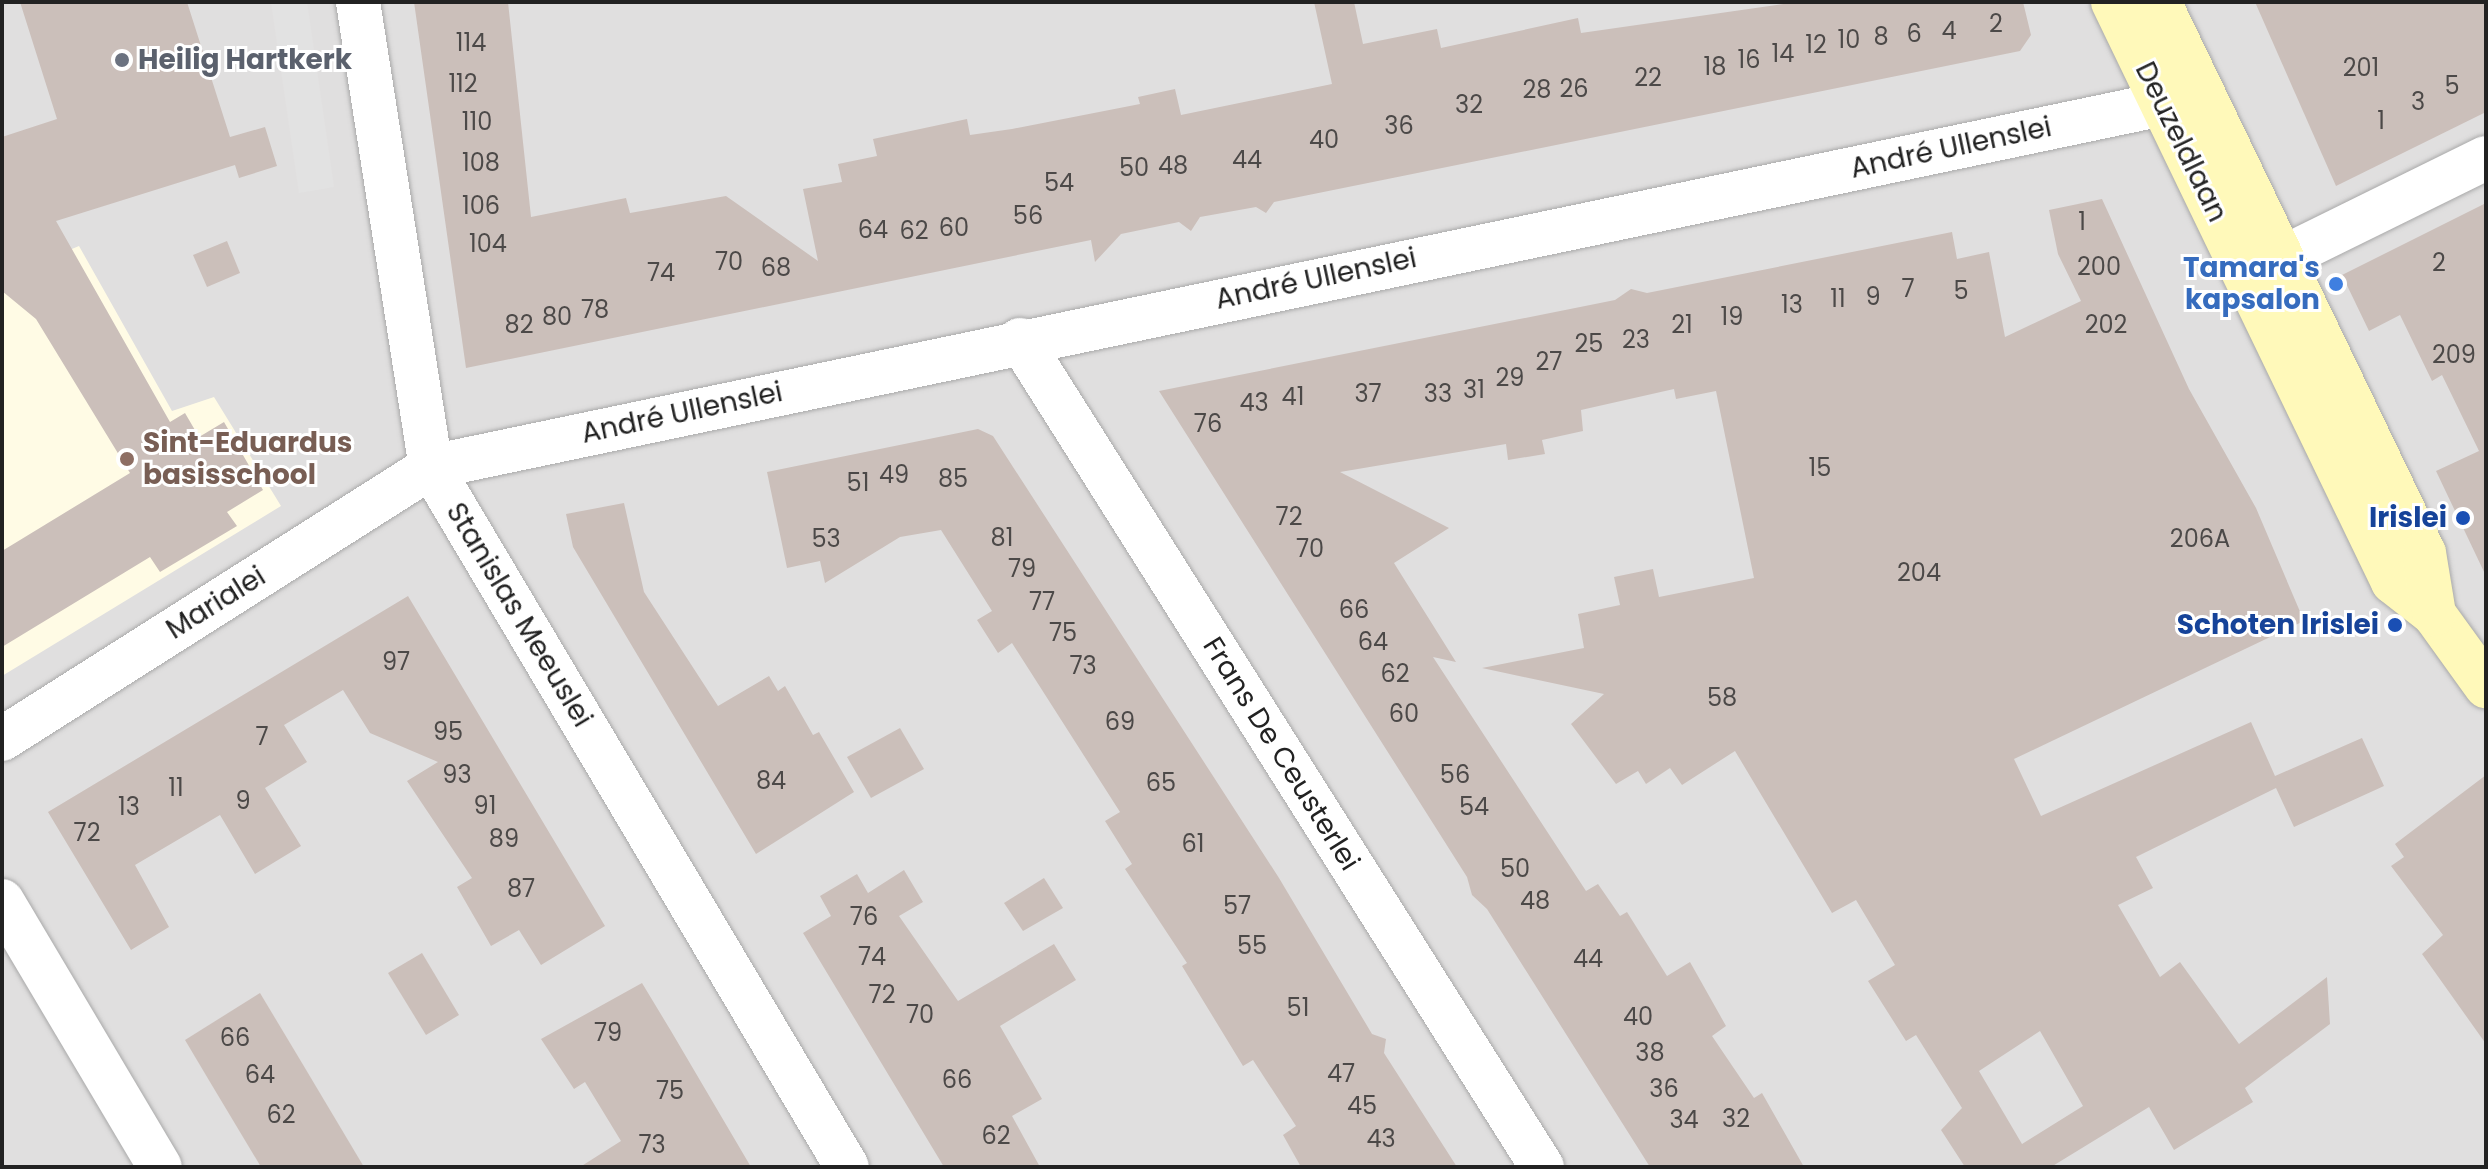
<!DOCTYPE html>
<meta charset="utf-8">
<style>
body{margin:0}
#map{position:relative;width:2488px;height:1169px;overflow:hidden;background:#f3eee8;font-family:Poppins,sans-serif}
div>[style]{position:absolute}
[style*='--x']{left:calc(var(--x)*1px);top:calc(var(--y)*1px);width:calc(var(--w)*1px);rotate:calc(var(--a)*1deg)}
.residential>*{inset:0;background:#e0dfdf}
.education>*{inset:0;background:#fffbe5}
.parking>*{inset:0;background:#e2e2e2}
.building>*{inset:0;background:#cbbfba}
.roads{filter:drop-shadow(0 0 2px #a9a9a9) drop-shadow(0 0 2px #a9a9a9)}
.street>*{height:44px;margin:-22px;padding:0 22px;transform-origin:22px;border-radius:22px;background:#fff}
.secondary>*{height:44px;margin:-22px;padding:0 22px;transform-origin:22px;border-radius:22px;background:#fff9ba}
.dots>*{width:22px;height:22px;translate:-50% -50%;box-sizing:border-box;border:4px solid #fff;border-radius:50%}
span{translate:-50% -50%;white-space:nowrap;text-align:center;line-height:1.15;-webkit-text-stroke:6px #fff;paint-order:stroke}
.number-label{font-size:24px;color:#4c4948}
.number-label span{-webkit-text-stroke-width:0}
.worship-label{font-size:28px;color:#5b616d;font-weight:700}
.left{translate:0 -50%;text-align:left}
.street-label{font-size:28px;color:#222}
.shop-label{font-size:28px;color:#366cbe;font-weight:700}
.right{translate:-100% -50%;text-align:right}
.education-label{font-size:28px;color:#785e54;font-weight:700}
.transit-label{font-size:28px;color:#164399;font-weight:700}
.frame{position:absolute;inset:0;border:4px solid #222;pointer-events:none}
</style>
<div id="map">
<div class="residential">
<div style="clip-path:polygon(2px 2px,2486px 2px,2486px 1167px,2px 1167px)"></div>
</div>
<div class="education">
<div style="clip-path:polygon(79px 246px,172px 411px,214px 397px,281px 506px,2px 676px,2px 278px)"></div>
</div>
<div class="parking">
<div style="clip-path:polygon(271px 2px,307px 2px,334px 187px,299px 193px)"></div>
</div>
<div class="building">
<div style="clip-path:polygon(20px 2px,187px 2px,230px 137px,265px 127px,277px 166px,239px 178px,235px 165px,56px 221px,170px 422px,185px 413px,199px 437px,224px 422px,263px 490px,227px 512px,237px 526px,160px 572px,150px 557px,2px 647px,2px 551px,130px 473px,36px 319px,2px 291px,2px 137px,57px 119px)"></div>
<div style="clip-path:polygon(414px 2px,508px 2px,531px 217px,626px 198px,630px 213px,726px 196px,818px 261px,803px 189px,842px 182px,838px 164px,877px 156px,873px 139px,967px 119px,970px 135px,1012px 129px,1140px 104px,1138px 97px,1175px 89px,1181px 115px,1332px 84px,1314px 2px,1354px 2px,1363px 44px,1437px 29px,1441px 48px,1578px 18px,1581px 33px,1798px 2px,2023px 2px,2031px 35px,2020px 51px,1274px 202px,1266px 213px,1256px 207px,1200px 217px,1191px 231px,1179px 222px,1121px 234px,1095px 262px,1091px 240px,466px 368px)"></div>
<div style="clip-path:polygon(2255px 2px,2486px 2px,2486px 112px,2336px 186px)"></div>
<div style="clip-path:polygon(evenodd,2102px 199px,2189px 389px,2256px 508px,2304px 621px,2014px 759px,2041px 816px,2251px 722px,2275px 776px,2362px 738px,2384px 786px,2294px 827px,2276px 788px,2136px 857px,2153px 888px,2118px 905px,2160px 977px,2180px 962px,2239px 1044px,2327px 977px,2330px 1024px,2245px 1088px,2253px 1102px,2174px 1150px,2149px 1107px,2051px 1167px,1965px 1167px,1941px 1130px,1962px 1108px,1916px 1035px,1906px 1041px,1868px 981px,1895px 965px,1856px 900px,1832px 913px,1735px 751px,1682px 785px,1670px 768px,1646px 784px,1638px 771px,1616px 784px,1571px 724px,1604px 694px,1482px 668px,1584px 648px,1578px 614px,1620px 605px,1614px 577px,1653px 569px,1659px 597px,1754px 578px,1716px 391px,1676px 399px,1674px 389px,1581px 410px,1583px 431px,1542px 440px,1545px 454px,1508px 460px,1506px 444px,1340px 472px,1449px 528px,1394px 563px,1456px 662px,1433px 657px,1586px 891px,1598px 884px,1620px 916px,1627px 912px,1667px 976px,1690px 962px,1726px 1026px,1712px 1036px,1754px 1098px,1762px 1093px,1804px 1167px,1650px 1167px,1487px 909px,1472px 895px,1467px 877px,1159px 391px,1615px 300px,1631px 289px,1647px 293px,1952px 232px,1957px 259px,1989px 252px,2005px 337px,2081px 301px,2058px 254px,2049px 210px,2102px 199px,2040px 1031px,2083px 1106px,2022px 1144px,1979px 1071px,2040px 1031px)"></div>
<div style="clip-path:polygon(2486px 203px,2486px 576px,2436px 471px,2479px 451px,2442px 375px,2432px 381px,2400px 315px,2369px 331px,2342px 275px)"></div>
<div style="clip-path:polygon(227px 241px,240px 273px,207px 287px,193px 255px)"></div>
<div style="clip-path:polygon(978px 429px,993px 436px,1279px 878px,1372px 1034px,1386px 1039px,1384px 1053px,1457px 1167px,1301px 1167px,1283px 1135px,1296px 1126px,1253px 1060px,1243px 1066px,1182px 966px,1187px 963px,1125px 869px,1132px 864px,1105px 821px,1120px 812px,1012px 643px,998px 653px,977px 620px,992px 611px,941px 530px,900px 537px,825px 583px,820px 561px,787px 568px,767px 472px)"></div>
<div style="clip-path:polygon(624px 503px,644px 592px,718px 706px,769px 676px,778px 691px,785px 686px,813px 735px,819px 732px,854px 792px,756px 854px,573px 547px,566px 514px)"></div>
<div style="clip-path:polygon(408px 596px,605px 926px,541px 965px,519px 930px,491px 946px,457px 887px,472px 878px,407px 781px,438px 762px,370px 733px,343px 690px,284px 725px,307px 762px,265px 788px,301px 846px,255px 874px,220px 815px,135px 865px,169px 927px,131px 950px,48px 812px)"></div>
<div style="clip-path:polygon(900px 728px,924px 769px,871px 798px,847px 757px)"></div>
<div style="clip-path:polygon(2486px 775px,2486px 1044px,2422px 954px,2443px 935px,2391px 866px,2404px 857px,2395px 844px)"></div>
<div style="clip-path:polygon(904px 870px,923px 902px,899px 916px,958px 1001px,1054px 944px,1076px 980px,1000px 1026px,1042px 1099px,1012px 1116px,1040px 1167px,944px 1167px,803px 933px,831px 916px,820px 896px,857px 874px,868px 893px)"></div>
<div style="clip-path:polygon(1044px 878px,1063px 908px,1023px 931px,1004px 903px)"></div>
<div style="clip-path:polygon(422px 953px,459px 1015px,426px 1035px,388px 973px)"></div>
<div style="clip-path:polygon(642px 983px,671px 1031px,751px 1167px,580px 1167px,621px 1141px,585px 1082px,574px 1089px,541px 1039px)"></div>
<div style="clip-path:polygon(260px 993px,302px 1063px,364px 1167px,261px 1167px,210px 1082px,185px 1040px)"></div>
</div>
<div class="roads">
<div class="street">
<div style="--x:358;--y:2;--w:471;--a:81.1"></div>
<div style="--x:431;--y:467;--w:814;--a:59.28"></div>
<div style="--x:2248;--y:275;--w:265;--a:-26.2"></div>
<div style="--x:1020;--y:340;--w:978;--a:57.74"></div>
<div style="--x:2;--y:739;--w:508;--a:-32.38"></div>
<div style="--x:431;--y:467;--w:1770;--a:-11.84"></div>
<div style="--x:2163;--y:104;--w:36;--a:-21"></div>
<div style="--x:2;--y:901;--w:309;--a:59.3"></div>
</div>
<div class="secondary">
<div style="--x:2113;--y:2;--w:644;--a:64.23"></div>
<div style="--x:2393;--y:582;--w:52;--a:38"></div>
<div style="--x:2434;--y:614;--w:89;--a:54.2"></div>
<div style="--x:2159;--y:2;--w:611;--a:64.32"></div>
<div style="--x:2424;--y:553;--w:62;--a:80.7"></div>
</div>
</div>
<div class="dots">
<div style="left:122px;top:60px;background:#6b7280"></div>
<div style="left:2336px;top:284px;background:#3f7fe0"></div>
<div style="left:127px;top:459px;background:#8d6e63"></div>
<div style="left:2463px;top:518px;background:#1a4fb4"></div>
<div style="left:2395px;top:625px;background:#1a4fb4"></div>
</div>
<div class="number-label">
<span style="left:1996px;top:24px">2</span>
<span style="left:1949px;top:31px">4</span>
<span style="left:1914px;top:34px">6</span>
<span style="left:1881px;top:37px">8</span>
<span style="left:1849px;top:40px">10</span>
<span style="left:471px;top:43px">114</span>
<span style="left:1816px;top:45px">12</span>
<span style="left:1783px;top:54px">14</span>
<span style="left:1749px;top:60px">16</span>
<span style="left:1715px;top:67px">18</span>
<span style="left:2361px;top:68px">201</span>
<span style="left:1648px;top:78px">22</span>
<span style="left:463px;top:84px">112</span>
<span style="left:2452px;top:86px">5</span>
<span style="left:1574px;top:89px">26</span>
<span style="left:1537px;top:90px">28</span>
<span style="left:2418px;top:102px">3</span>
<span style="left:1469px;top:105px">32</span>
<span style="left:2381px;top:121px">1</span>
<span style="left:477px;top:122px">110</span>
<span style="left:1399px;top:126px">36</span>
<span style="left:1324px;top:140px">40</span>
<span style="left:1247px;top:160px">44</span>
<span style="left:481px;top:163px">108</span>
<span style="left:1173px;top:166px">48</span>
<span style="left:1134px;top:168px">50</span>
<span style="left:1059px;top:183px">54</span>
<span style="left:481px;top:206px">106</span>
<span style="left:1028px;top:216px">56</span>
<span style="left:2082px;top:222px">1</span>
<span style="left:954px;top:228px">60</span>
<span style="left:873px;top:230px">64</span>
<span style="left:914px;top:231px">62</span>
<span style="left:488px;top:244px">104</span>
<span style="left:729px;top:262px">70</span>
<span style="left:2439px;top:263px">2</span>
<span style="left:2099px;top:267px">200</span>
<span style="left:776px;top:268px">68</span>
<span style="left:661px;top:273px">74</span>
<span style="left:1908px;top:289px">7</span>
<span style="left:1961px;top:291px">5</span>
<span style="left:1873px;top:297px">9</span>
<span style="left:1838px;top:299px">11</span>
<span style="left:1792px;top:305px">13</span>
<span style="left:595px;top:310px">78</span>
<span style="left:557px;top:317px">80</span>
<span style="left:1732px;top:317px">19</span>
<span style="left:519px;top:325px">82</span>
<span style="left:1682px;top:325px">21</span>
<span style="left:2106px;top:325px">202</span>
<span style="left:1636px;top:340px">23</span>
<span style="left:1589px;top:344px">25</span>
<span style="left:2454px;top:355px">209</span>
<span style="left:1549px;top:362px">27</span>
<span style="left:1510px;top:378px">29</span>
<span style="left:1474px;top:390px">31</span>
<span style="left:1368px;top:394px">37</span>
<span style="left:1438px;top:394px">33</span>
<span style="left:1293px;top:397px">41</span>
<span style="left:1254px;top:403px">43</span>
<span style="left:1208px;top:424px">76</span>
<span style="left:1820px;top:468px">15</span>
<span style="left:894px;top:475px">49</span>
<span style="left:953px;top:479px">85</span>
<span style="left:858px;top:483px">51</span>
<span style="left:1289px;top:517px">72</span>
<span style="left:1002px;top:538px">81</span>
<span style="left:826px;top:539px">53</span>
<span style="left:2200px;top:539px">206A</span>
<span style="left:1310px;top:549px">70</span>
<span style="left:1022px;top:569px">79</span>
<span style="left:1919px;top:573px">204</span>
<span style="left:1042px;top:602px">77</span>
<span style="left:1354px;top:610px">66</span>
<span style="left:1063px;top:633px">75</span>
<span style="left:1373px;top:642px">64</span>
<span style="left:396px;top:662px">97</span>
<span style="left:1083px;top:666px">73</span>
<span style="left:1395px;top:674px">62</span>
<span style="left:1722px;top:698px">58</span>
<span style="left:1404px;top:714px">60</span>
<span style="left:1120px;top:722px">69</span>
<span style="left:448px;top:732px">95</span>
<span style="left:262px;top:737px">7</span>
<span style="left:457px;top:775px">93</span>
<span style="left:1455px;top:775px">56</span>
<span style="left:771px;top:781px">84</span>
<span style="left:1161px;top:783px">65</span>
<span style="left:176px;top:788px">11</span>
<span style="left:243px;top:801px">9</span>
<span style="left:485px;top:806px">91</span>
<span style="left:129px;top:807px">13</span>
<span style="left:1474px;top:807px">54</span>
<span style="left:87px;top:833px">72</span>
<span style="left:504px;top:839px">89</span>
<span style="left:1193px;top:844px">61</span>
<span style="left:1515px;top:869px">50</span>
<span style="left:521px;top:889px">87</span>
<span style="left:1535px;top:901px">48</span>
<span style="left:1237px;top:906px">57</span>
<span style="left:864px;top:917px">76</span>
<span style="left:1252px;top:946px">55</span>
<span style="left:872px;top:957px">74</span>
<span style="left:1588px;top:959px">44</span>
<span style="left:882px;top:995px">72</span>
<span style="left:1298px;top:1008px">51</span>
<span style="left:920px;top:1015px">70</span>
<span style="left:1638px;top:1017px">40</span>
<span style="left:608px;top:1033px">79</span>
<span style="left:235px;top:1038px">66</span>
<span style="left:1650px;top:1053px">38</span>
<span style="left:1341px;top:1074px">47</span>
<span style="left:260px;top:1075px">64</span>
<span style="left:957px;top:1080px">66</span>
<span style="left:1664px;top:1089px">36</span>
<span style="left:670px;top:1091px">75</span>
<span style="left:1362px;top:1106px">45</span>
<span style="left:281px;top:1115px">62</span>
<span style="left:1736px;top:1119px">32</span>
<span style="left:1684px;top:1120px">34</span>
<span style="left:996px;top:1136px">62</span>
<span style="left:1381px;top:1139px">43</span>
<span style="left:652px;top:1145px">73</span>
</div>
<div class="worship-label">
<span class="left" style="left:138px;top:60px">Heilig Hartkerk</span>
</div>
<div class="street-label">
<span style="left:2181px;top:142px;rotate:64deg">Deuzeldlaan</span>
<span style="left:1951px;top:148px;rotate:-12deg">André Ullenslei</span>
<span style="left:1316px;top:279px;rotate:-12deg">André Ullenslei</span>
<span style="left:682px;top:413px;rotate:-12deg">André Ullenslei</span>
<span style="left:216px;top:603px;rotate:-32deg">Marialei</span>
<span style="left:519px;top:615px;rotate:59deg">Stanislas Meeuslei</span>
<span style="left:1281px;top:754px;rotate:58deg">Frans De Ceusterlei</span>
</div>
<div class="shop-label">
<span class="right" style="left:2320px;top:284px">Tamara's<br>kapsalon</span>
</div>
<div class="education-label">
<span class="left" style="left:143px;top:459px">Sint-Eduardus<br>basisschool</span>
</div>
<div class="transit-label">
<span class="right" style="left:2447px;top:518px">Irislei</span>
<span class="right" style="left:2379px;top:625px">Schoten Irislei</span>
</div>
<div class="frame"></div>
</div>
